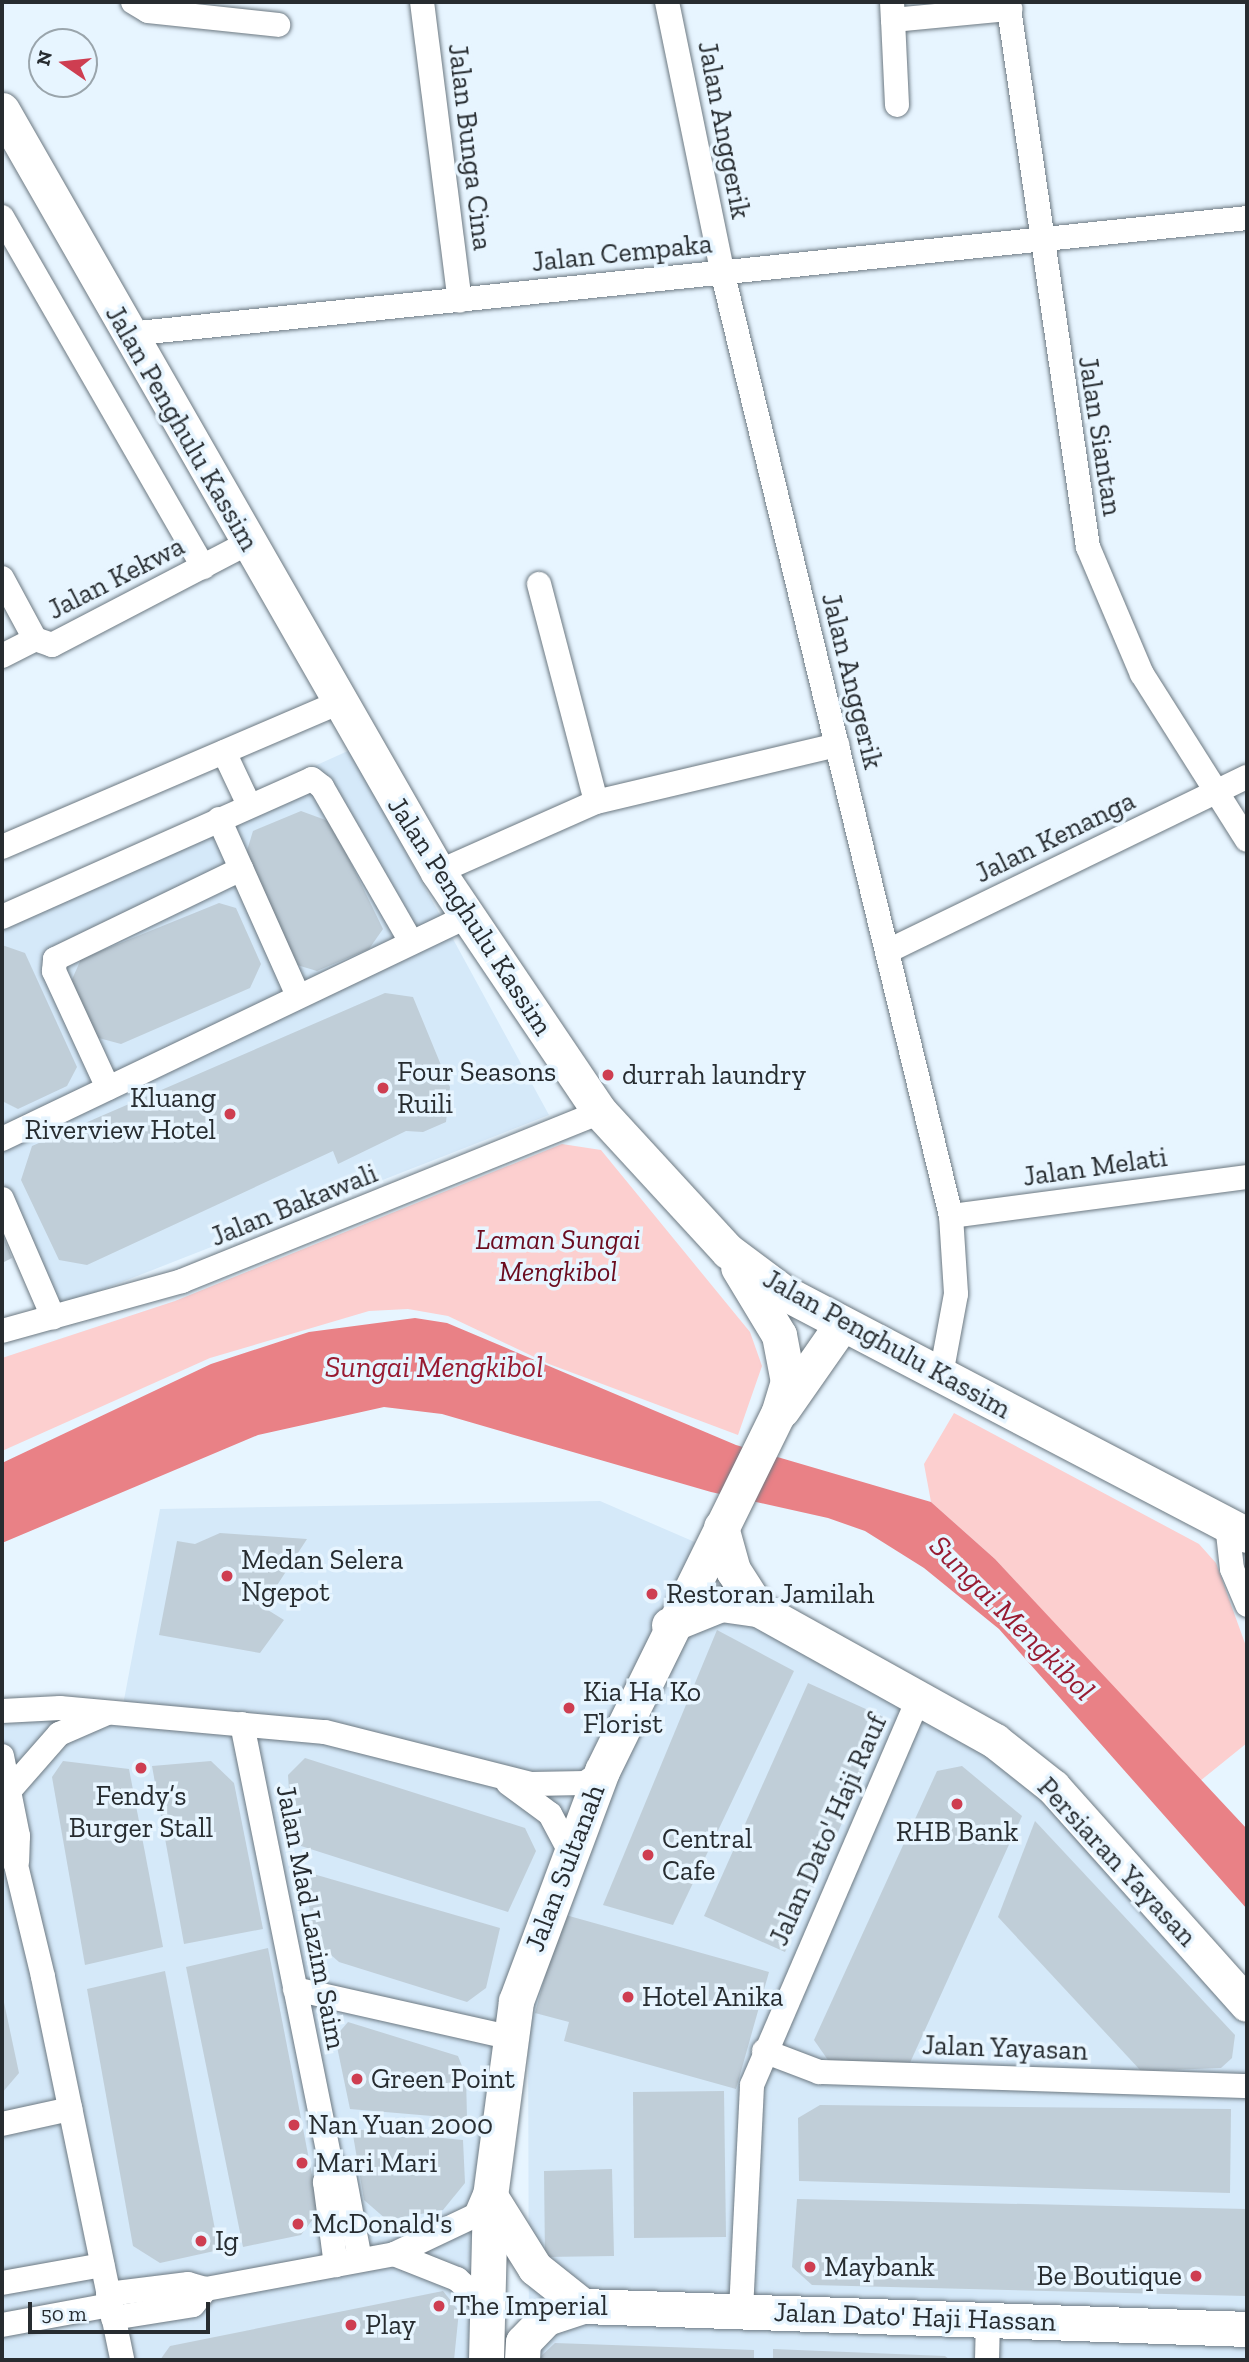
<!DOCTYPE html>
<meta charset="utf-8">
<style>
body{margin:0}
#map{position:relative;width:1249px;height:2362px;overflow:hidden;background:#e7f5ff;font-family:"Zilla Slab",serif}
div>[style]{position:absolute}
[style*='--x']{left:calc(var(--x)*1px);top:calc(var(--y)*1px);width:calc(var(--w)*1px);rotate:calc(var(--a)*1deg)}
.built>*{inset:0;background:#d5e9f9}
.green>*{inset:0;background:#fccfcf}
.water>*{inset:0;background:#e98186}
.building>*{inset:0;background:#c0ced8}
.roads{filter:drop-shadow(0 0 2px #6d7982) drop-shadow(0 0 2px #6d7982)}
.street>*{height:24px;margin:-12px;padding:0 12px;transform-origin:12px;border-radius:12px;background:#fff}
.secondary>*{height:35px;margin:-17.5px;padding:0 17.5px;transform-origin:17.5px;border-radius:17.5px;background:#fff}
.dots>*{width:19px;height:19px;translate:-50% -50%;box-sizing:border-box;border:4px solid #e7f5ff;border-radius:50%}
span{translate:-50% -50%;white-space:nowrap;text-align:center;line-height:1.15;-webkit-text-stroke:7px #e7f5ff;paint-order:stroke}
.street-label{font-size:28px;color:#272c30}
.poi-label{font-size:28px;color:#272c30}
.left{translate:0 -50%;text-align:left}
.right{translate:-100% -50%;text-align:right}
.park-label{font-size:28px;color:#6b0b1f;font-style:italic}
.water-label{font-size:30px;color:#981b32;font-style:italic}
.frame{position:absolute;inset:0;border:4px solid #272c30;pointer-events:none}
.north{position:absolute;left:28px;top:28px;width:70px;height:70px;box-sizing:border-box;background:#e7f5ff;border:2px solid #9aa5ac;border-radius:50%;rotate:284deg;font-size:19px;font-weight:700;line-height:28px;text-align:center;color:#272c30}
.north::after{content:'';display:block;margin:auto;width:24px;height:32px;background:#ce3e51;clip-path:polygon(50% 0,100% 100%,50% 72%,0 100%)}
.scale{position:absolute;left:28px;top:2302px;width:182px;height:32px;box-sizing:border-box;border:4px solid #272c30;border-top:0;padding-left:9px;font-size:21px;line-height:24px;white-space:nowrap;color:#272c30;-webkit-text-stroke:5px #e7f5ff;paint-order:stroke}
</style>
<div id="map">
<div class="built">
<div style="clip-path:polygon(350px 750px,549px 1115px,58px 1307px,2px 1179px,2px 907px)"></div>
<div style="clip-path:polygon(600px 1501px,697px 1543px,573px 1801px,523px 1936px,472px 2360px,2px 2360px,2px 1723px,65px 1716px,120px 1721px,160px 1509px)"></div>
<div style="clip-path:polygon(709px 1621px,756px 1621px,821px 1665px,981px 1750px,1034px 1792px,1247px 2027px,1247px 2360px,529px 2360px,528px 2009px,590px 1835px,681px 1636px)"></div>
</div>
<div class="green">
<div style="clip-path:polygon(562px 1144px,601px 1150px,750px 1332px,762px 1366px,738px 1435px,549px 1364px,448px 1316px,408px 1309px,369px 1311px,210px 1358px,2px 1451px,2px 1358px,175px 1301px)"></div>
<div style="clip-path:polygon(954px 1413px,1199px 1544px,1216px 1563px,1247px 1649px,1247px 1743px,1200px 1781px,995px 1559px,931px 1502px,924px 1464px)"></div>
</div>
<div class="water">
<div style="clip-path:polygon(415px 1318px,447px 1323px,736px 1445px,931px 1502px,995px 1559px,1247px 1829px,1247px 1909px,999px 1629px,924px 1568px,865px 1531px,828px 1518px,711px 1492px,442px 1414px,384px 1407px,258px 1435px,2px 1543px,2px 1463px,211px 1364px,309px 1332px)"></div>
</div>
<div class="building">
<div style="clip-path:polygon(301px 811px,331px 822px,383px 929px,369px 949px,317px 971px,297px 965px,245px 857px,253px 831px)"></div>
<div style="clip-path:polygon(219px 903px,236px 908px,261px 964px,250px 988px,121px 1044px,95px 1037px,70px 984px,81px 959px)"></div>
<div style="clip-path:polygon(2px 945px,25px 953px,77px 1067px,67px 1086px,18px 1109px,2px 1101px)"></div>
<div style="clip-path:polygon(385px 993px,413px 997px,450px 1087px,446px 1122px,423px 1132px,406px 1131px,338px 1164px,333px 1151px,87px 1265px,59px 1260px,21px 1180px,32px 1146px)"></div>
<div style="clip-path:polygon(2px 1233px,12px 1258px,2px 1263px)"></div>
<div style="clip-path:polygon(220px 1533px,307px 1539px,263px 1607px,284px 1620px,260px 1653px,159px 1635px,177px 1541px,195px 1544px)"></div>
<div style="clip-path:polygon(717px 1630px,794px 1671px,673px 1925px,603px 1905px)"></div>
<div style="clip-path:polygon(808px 1683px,888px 1719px,785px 1952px,704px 1916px)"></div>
<div style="clip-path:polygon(305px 1758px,525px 1828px,536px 1851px,508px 1912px,301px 1846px,291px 1819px,288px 1775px)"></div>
<div style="clip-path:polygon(63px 1761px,129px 1769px,163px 1947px,85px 1965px,52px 1777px)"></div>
<div style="clip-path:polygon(211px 1761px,234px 1783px,263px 1929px,184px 1944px,152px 1766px)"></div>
<div style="clip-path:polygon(962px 1766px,1022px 1816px,909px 2065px,830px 2063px,814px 2040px,937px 1771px)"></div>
<div style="clip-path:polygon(1035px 1821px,1235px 2035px,1232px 2058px,1221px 2068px,1141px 2071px,998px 1917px)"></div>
<div style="clip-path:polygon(303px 1871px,500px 1928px,486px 1988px,467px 2002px,339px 1962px,315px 1941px)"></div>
<div style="clip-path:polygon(562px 1914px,769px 1972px,736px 2089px,564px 2041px,569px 2022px,535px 2013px)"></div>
<div style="clip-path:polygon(268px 1948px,319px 2211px,301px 2235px,243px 2247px,186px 1967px)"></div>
<div style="clip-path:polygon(165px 1971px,219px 2250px,160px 2263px,133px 2246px,87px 1989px)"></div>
<div style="clip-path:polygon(2px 1993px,19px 2073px,2px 2093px)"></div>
<div style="clip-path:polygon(348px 2022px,458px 2056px,466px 2076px,467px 2119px,350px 2109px,335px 2037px)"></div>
<div style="clip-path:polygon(724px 2091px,726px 2237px,634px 2238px,633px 2092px)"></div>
<div style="clip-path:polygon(820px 2105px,1231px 2109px,1230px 2193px,799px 2181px,798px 2118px)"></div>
<div style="clip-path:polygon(352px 2129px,463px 2140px,465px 2183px,443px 2210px,387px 2220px,364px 2200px)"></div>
<div style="clip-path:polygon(612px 2169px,614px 2256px,545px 2257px,544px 2171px)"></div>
<div style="clip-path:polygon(797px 2199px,1247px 2209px,1247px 2296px,812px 2285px,792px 2267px)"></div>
<div style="clip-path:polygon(443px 2291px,459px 2311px,454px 2360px,160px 2360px,170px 2346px)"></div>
<div style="clip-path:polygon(555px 2343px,754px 2350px,754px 2360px,537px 2360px)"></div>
<div style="clip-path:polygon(773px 2349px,945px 2356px,950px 2360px,773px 2360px)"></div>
</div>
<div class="roads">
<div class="street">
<div style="--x:133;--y:2;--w:17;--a:31"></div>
<div style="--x:148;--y:11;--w:131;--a:6.1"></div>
<div style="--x:422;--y:2;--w:301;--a:82.8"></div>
<div style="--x:667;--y:2;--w:275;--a:78.4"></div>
<div style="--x:722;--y:271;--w:972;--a:76.38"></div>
<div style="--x:951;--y:1216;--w:78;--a:86.3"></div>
<div style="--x:956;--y:1294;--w:82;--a:100.5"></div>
<div style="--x:892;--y:2;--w:18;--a:87"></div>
<div style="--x:893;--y:20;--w:118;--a:-5.4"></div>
<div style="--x:1008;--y:2;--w:551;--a:81.65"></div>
<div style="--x:1088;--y:547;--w:138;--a:67"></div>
<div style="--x:1142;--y:674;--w:196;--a:57.7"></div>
<div style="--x:893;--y:20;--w:85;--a:87.3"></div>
<div style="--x:2;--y:217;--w:404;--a:60.1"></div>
<div style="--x:129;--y:334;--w:1124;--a:-5.92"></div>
<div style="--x:2;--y:578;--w:69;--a:61.6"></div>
<div style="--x:35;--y:639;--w:18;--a:19"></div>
<div style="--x:52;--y:645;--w:221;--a:-27.5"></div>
<div style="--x:539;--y:584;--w:225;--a:75.3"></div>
<div style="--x:2;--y:656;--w:37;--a:-27"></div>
<div style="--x:224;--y:752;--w:59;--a:64.7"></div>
<div style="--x:219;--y:819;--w:194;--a:65.9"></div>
<div style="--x:2;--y:847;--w:366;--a:-23.2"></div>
<div style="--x:438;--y:872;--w:173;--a:-23.9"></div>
<div style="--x:596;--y:802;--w:248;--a:-13.3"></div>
<div style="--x:2;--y:917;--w:339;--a:-24"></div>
<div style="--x:312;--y:779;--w:13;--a:39"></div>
<div style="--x:322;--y:787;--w:179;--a:60.1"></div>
<div style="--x:888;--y:951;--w:399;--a:-25.9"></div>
<div style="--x:108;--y:1088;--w:129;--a:-114.8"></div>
<div style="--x:54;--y:971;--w:12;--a:-85"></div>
<div style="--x:55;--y:959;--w:207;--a:-25.8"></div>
<div style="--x:2;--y:1139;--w:514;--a:-25.57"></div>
<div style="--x:2;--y:1199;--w:129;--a:66.6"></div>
<div style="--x:951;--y:1216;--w:299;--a:-7.5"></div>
<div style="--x:2;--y:1331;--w:187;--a:-15.5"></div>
<div style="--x:182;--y:1281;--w:451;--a:-22"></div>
<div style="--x:1227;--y:1524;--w:45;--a:83.7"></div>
<div style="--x:1232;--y:1569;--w:39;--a:67"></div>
<div style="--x:2;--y:1711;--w:58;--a:-3"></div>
<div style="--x:60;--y:1708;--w:266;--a:5.2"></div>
<div style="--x:325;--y:1732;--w:212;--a:14.2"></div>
<div style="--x:531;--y:1784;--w:54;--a:-1.1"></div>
<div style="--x:585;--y:1783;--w:21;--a:-35"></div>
<div style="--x:242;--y:1724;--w:447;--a:78.6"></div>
<div style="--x:330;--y:2162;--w:21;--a:104"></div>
<div style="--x:325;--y:2182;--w:84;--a:82.5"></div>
<div style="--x:2;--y:1756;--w:82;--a:78.7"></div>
<div style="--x:18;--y:1836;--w:25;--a:92"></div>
<div style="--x:508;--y:1783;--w:52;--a:36.4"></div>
<div style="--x:550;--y:1814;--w:40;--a:62"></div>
<div style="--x:9;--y:1791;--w:76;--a:-48.7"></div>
<div style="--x:59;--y:1734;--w:50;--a:-23.5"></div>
<div style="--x:2;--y:1837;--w:31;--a:63"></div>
<div style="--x:16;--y:1865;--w:115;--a:76.4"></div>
<div style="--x:43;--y:1977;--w:391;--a:78.3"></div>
<div style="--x:295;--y:1989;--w:218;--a:12.7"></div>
<div style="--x:764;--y:2051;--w:59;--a:20.9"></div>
<div style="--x:819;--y:2072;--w:428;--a:1.9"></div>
<div style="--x:2;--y:2124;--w:70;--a:-12.4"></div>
<div style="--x:330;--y:2162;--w:19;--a:43"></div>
<div style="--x:344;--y:2175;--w:86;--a:79.3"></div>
<div style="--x:394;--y:2254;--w:68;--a:21.6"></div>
<div style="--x:457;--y:2279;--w:40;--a:42"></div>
<div style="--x:2;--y:2283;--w:102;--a:-10.2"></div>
<div style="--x:108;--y:2294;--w:81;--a:-7.1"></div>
<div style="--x:188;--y:2284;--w:19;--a:16"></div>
<div style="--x:206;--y:2289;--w:191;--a:-10.5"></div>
<div style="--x:394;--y:2254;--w:91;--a:-25.4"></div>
<div style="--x:476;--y:2215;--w:26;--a:-67"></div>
<div style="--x:741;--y:2311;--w:226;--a:-87.2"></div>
<div style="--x:752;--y:2085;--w:419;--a:-66.7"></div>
<div style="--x:113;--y:2318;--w:81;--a:-9.2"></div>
<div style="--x:193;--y:2305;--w:21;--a:-51"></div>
<div style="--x:2;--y:2325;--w:110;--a:-10.5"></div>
<div style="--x:987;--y:2360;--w:40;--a:-88.6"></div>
</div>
<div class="secondary">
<div style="--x:2;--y:110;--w:878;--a:60.22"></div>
<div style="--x:438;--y:872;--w:290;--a:56"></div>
<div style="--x:600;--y:1112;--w:189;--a:47.4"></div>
<div style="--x:728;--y:1251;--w:69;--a:36.7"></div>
<div style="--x:783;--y:1292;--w:524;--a:27.64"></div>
<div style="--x:782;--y:1410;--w:105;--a:-55.1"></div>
<div style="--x:721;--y:1527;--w:45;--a:74.4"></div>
<div style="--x:733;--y:1570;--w:46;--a:57.3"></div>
<div style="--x:758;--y:1609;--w:271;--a:29.1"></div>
<div style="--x:995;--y:1741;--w:74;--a:38.4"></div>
<div style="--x:1053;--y:1787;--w:291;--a:48.2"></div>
<div style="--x:669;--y:1625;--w:56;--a:-22"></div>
<div style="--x:721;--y:1604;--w:37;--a:8"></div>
<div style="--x:490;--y:2196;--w:85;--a:58"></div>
<div style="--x:535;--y:2268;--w:61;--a:38.4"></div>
<div style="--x:486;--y:2360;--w:164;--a:-88.6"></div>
<div style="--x:490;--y:2196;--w:197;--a:-82.4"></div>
<div style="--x:516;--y:2001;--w:246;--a:-69.5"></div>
<div style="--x:602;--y:1771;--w:398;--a:-63.8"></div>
<div style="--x:778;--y:1414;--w:34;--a:-73"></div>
<div style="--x:788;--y:1382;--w:48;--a:-100.8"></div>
<div style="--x:779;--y:1335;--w:79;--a:-121.1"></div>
<div style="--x:522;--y:2360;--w:18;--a:-87"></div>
<div style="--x:523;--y:2342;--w:33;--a:-46"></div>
<div style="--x:546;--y:2318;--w:39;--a:-18"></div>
<div style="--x:583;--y:2306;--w:664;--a:1.98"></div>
</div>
</div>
<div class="dots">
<div style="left:608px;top:1075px;background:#ce3e51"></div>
<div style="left:383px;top:1088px;background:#ce3e51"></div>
<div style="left:230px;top:1114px;background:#ce3e51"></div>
<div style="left:227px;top:1576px;background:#ce3e51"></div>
<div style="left:652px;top:1594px;background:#ce3e51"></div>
<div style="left:569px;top:1708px;background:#ce3e51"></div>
<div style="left:141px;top:1768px;background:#ce3e51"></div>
<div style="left:957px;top:1804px;background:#ce3e51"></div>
<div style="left:648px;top:1855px;background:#ce3e51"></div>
<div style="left:628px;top:1997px;background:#ce3e51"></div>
<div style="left:357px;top:2079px;background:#ce3e51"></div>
<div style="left:294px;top:2125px;background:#ce3e51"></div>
<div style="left:302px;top:2163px;background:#ce3e51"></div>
<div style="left:298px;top:2224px;background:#ce3e51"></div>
<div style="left:201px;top:2241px;background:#ce3e51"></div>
<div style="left:810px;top:2267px;background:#ce3e51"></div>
<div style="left:1196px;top:2276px;background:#ce3e51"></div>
<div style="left:439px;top:2306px;background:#ce3e51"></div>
<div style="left:351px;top:2325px;background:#ce3e51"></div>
</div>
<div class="street-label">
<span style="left:724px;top:130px;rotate:79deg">Jalan Anggerik</span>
<span style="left:470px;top:147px;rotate:83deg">Jalan Bunga Cina</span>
<span style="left:622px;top:253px;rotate:-6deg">Jalan Cempaka</span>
<span style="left:182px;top:428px;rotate:60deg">Jalan Penghulu Kassim</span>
<span style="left:1100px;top:436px;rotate:81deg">Jalan Siantan</span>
<span style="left:116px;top:578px;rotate:-27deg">Jalan Kekwa</span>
<span style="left:852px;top:681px;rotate:76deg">Jalan Anggerik</span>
<span style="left:1055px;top:837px;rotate:-26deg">Jalan Kenanga</span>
<span style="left:470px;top:916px;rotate:57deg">Jalan Penghulu Kassim</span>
<span style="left:1095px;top:1167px;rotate:-8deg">Jalan Melati</span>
<span style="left:294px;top:1205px;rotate:-22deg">Jalan Bakawali</span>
<span style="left:887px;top:1344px;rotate:29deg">Jalan Penghulu Kassim</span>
<span style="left:828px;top:1830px;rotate:-66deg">Jalan Dato' Haji Rauf</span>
<span style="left:1117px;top:1862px;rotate:47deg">Persiaran Yayasan</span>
<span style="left:565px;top:1868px;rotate:-69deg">Jalan Sultanah</span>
<span style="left:311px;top:1917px;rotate:79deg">Jalan Mad Lazim Saim</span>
<span style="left:1005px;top:2048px;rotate:2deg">Jalan Yayasan</span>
<span style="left:915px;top:2317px;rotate:2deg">Jalan Dato' Haji Hassan</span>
</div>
<div class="poi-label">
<span class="left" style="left:397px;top:1088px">Four Seasons<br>Ruili</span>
<span class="left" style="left:622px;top:1075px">durrah laundry</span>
<span class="right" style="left:216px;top:1114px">Kluang<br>Riverview Hotel</span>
<span class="left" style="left:241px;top:1576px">Medan Selera<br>Ngepot</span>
<span class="left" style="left:666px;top:1594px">Restoran Jamilah</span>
<span class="left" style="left:583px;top:1708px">Kia Ha Ko<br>Florist</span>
<span style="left:141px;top:1812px">Fendy’s<br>Burger Stall</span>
<span style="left:957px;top:1832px">RHB Bank</span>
<span class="left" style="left:662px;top:1855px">Central<br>Cafe</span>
<span class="left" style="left:642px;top:1997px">Hotel Anika</span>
<span class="left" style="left:371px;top:2079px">Green Point</span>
<span class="left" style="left:308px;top:2125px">Nan Yuan 2000</span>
<span class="left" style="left:316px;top:2163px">Mari Mari</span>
<span class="left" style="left:312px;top:2224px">McDonald's</span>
<span class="left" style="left:215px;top:2241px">Ig</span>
<span class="left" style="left:824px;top:2267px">Maybank</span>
<span class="right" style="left:1182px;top:2276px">Be Boutique</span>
<span class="left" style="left:453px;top:2306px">The Imperial</span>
<span class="left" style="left:365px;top:2325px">Play</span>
</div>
<div class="park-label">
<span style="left:558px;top:1256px">Laman Sungai<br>Mengkibol</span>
</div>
<div class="water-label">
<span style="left:434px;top:1367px">Sungai Mengkibol</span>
<span style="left:1012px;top:1618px;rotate:45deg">Sungai Mengkibol</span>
</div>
<div class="frame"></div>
<div class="north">N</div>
<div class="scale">50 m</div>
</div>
